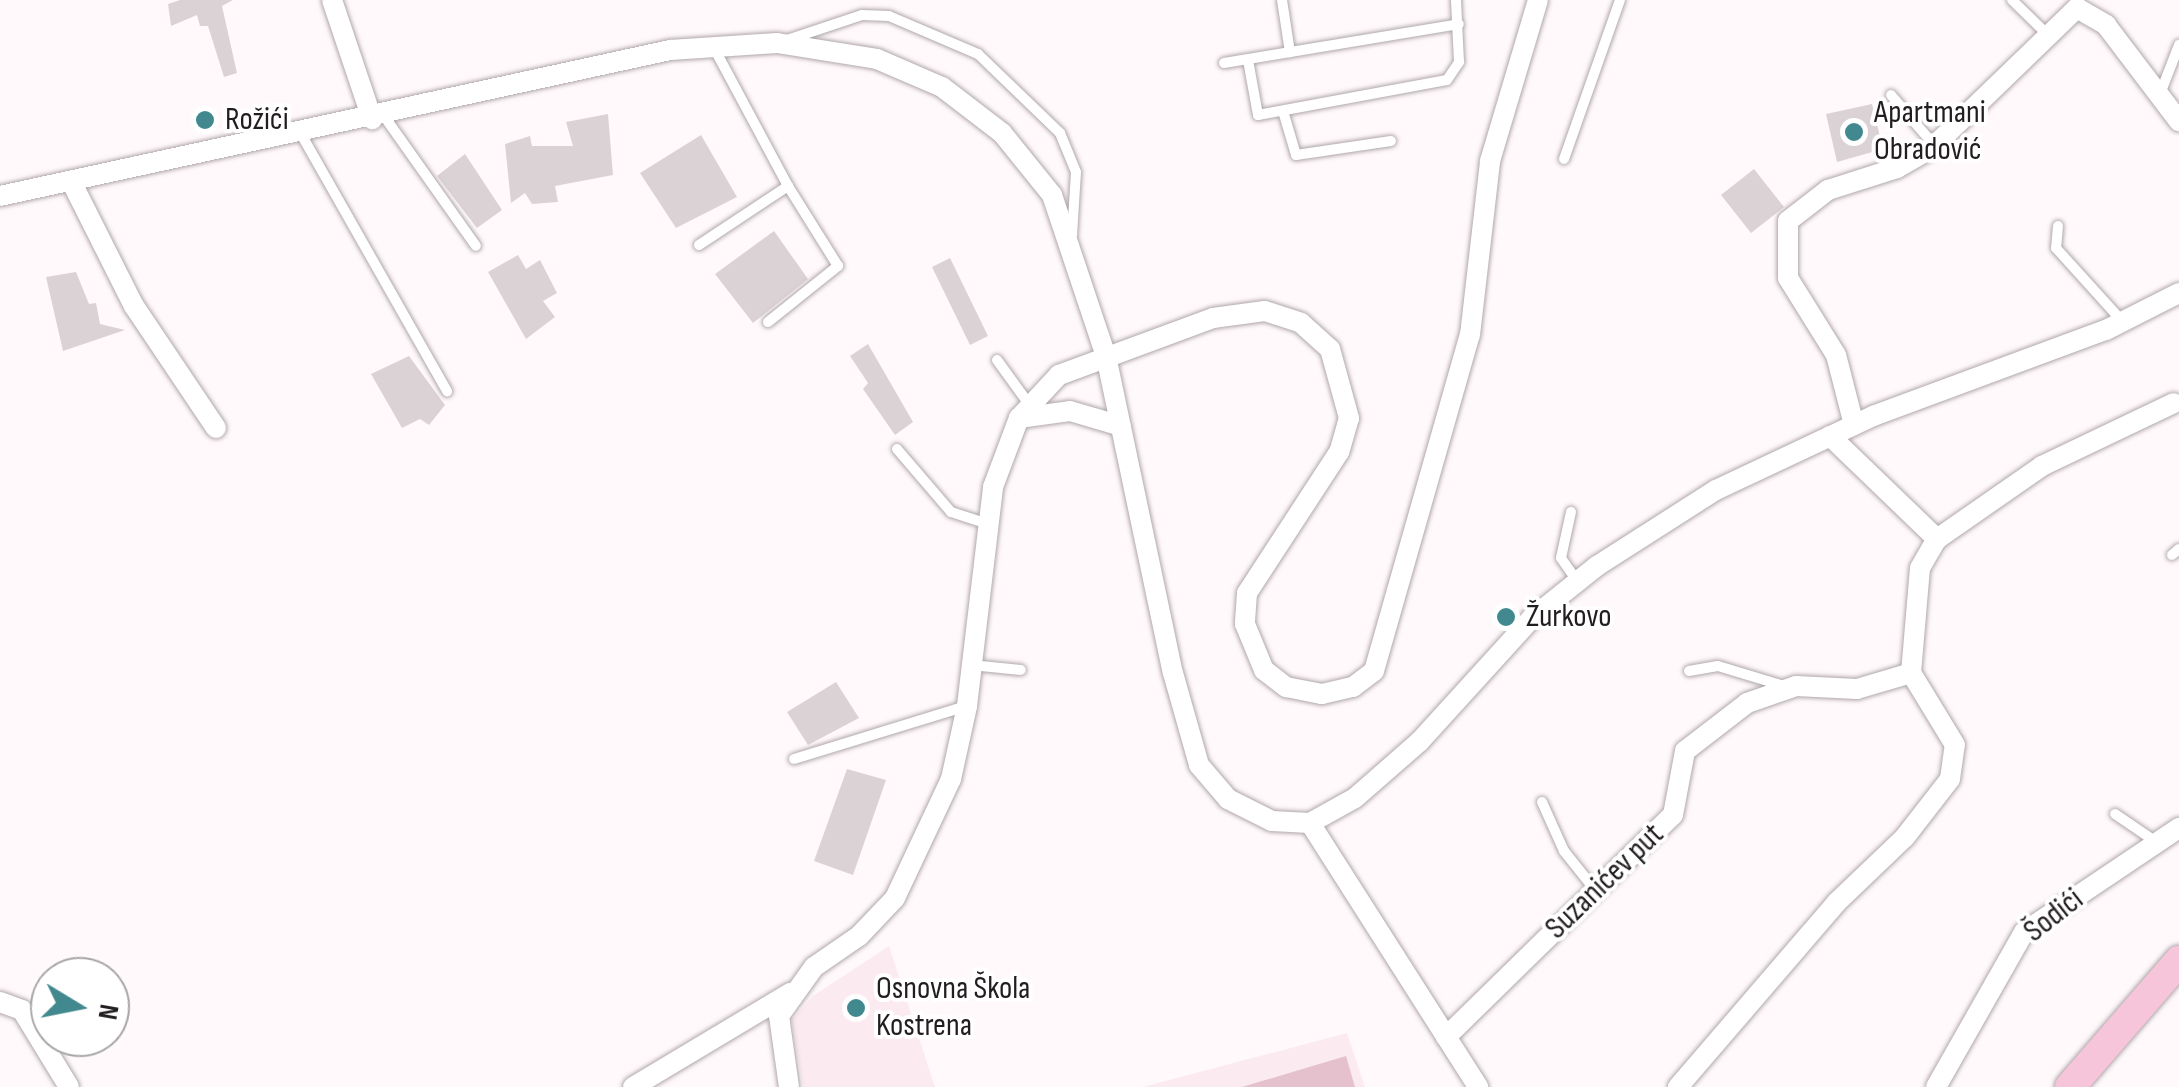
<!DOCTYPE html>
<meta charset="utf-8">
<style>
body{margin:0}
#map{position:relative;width:2179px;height:1087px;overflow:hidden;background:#fff9fb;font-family:"Sofia Sans Condensed",sans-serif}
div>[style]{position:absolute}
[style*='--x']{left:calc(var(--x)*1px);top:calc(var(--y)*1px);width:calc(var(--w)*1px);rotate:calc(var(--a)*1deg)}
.built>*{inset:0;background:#fceaf1}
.green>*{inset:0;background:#e5c1ce}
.building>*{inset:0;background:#dbd2d5}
.roads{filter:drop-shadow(0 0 2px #b0a7aa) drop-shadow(0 0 2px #b0a7aa)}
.service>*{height:10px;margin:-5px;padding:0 5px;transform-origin:5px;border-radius:5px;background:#fff}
.minor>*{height:20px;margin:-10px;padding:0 10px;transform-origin:10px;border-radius:10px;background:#fff}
.primary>*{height:30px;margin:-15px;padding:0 15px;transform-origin:15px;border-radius:15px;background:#f7c5da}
.dots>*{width:28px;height:28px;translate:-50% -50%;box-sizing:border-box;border:5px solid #fff;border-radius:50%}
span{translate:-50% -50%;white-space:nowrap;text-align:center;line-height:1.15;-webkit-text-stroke:8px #fff;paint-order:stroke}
.poi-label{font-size:32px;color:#221e1f}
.left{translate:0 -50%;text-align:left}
.street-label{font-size:32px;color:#221e1f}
.north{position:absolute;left:30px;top:957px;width:100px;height:100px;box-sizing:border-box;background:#fff;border:2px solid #a7a5a5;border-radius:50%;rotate:100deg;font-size:28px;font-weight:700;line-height:40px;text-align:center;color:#221e1f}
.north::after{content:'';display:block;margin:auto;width:35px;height:45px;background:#41898f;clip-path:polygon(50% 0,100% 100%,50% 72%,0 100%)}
</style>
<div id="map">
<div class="built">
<div style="clip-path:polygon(889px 946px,935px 1087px,803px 1087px,792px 1020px,813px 996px)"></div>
<div style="clip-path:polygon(1347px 1033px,1365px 1087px,1143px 1087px)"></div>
</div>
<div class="green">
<div style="clip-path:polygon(1346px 1056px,1355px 1087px,1242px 1087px)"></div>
</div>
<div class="building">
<div style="clip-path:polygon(180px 0,233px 0,222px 6px,237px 73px,224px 77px,208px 26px,200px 26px,197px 15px,171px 26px,168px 4px)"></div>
<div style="clip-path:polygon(1872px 104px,1883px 149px,1837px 162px,1826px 114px)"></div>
<div style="clip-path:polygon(608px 114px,613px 175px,555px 186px,558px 202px,532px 204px,525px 193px,511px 203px,505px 144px,530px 136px,532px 146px,573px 146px,566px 122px)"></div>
<div style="clip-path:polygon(701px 135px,737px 197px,676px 228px,640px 173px)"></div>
<div style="clip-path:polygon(465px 154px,502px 210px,477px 228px,437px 176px)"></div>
<div style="clip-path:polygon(1754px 169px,1784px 207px,1751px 233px,1721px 195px)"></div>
<div style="clip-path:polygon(774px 231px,808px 279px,753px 323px,715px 274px)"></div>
<div style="clip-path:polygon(518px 255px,526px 269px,540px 260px,557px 293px,543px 301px,555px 317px,526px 339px,488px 272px)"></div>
<div style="clip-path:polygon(950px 258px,988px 336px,970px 345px,932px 267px)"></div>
<div style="clip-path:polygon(76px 272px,89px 304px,96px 303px,100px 324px,125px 330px,63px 351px,46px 277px)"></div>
<div style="clip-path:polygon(868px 344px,913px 422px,895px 435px,863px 389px,868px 383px,850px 356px)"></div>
<div style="clip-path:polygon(409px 356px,445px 405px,429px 425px,420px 419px,402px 428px,371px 374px)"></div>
<div style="clip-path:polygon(836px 682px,859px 718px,808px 745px,787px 712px)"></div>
<div style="clip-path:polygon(847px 769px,886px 780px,853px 875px,814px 861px)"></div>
</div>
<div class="roads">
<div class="service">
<div style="--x:1282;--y:0;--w:53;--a:81.3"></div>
<div style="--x:2012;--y:0;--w:50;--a:44.2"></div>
<div style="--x:787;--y:40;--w:79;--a:-18.4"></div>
<div style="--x:862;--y:15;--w:27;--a:2"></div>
<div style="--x:889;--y:16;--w:97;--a:23.1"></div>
<div style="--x:978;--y:54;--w:114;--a:43.9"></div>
<div style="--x:1060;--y:133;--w:42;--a:67.7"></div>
<div style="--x:1076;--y:172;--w:63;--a:93.6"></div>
<div style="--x:1248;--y:60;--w:56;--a:79.7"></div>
<div style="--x:1258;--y:115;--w:192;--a:-10.5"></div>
<div style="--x:1447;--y:80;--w:22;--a:-56"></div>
<div style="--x:1459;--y:62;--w:62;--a:-92.8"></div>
<div style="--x:1224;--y:63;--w:238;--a:-9.4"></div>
<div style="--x:2160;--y:94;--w:53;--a:-68.8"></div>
<div style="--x:1891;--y:95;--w:67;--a:49.2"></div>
<div style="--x:1283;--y:111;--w:46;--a:73.5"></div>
<div style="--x:1296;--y:155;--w:96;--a:-8.4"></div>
<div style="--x:384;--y:116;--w:159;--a:54.7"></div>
<div style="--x:301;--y:134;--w:296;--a:60.4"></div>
<div style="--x:1564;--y:159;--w:169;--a:-70.6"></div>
<div style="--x:2058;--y:226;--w:22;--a:95"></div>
<div style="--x:2056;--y:248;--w:98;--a:47.9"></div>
<div style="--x:699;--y:245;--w:107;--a:-33.5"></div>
<div style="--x:788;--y:186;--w:157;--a:-118.2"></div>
<div style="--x:768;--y:322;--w:90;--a:-38.7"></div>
<div style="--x:838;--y:266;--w:94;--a:-122"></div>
<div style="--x:997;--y:360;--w:54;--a:54"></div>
<div style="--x:897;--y:449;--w:83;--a:49.4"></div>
<div style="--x:951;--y:512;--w:39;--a:18"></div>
<div style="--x:1571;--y:512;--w:47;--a:102.3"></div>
<div style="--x:1561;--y:558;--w:28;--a:55"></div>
<div style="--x:2172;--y:555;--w:9;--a:-41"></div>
<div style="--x:971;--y:665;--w:50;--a:5.7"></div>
<div style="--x:1689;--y:671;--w:29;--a:-10"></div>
<div style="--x:1718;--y:666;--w:69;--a:16.9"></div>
<div style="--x:794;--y:759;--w:180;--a:-17.1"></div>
<div style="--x:1542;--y:802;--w:54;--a:65.8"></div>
<div style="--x:1564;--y:851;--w:51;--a:51.3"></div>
<div style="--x:2115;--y:814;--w:50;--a:34.3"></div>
</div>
<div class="minor">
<div style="--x:332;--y:0;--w:126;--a:71.4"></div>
<div style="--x:71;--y:181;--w:140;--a:63.3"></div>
<div style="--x:134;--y:306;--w:147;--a:56.1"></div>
<div style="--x:0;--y:196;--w:686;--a:-12.29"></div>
<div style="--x:670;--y:50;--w:107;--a:-3.7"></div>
<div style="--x:777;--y:43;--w:101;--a:9.1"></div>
<div style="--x:877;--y:59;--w:71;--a:23.3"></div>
<div style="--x:942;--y:87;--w:76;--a:37.5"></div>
<div style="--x:1002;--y:133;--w:80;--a:51.1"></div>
<div style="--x:1052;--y:195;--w:170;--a:71.5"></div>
<div style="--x:1106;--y:356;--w:324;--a:78.1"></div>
<div style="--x:1173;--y:673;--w:96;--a:74.2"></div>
<div style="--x:1199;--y:765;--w:45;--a:49.5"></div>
<div style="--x:1228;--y:799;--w:49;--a:26.6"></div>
<div style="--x:1272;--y:821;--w:38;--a:3"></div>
<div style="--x:1310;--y:823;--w:51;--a:-29.1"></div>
<div style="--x:1355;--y:798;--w:86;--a:-41.2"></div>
<div style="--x:1420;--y:741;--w:166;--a:-47.7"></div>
<div style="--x:1532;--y:618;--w:83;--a:-38.7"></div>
<div style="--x:1597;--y:566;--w:141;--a:-32.6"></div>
<div style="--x:1716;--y:490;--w:174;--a:-25.2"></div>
<div style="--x:1873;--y:416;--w:248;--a:-20.3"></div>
<div style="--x:2106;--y:330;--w:82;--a:-26.9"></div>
<div style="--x:1019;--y:418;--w:51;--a:-7.8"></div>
<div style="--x:1070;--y:411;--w:53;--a:16.4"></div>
<div style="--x:1854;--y:425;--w:72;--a:-104.4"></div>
<div style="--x:1836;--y:355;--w:91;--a:-121.9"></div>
<div style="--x:1788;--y:278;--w:57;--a:-90"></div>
<div style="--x:1788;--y:221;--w:51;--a:-37.8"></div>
<div style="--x:1828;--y:190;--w:72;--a:-17.7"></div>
<div style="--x:1897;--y:168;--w:40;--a:-29.7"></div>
<div style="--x:1932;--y:148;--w:202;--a:-44"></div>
<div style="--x:2077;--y:8;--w:34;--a:30"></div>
<div style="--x:2106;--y:25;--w:121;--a:52.8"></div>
<div style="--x:1830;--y:436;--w:149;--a:43.9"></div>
<div style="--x:1310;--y:823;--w:313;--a:57.5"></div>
<div style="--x:0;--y:1002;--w:23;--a:20"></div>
<div style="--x:22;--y:1010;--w:90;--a:58.6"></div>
<div style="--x:1446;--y:1037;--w:318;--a:-44.4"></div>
<div style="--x:1673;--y:815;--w:65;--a:-79.4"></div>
<div style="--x:1685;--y:751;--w:78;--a:-37.7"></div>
<div style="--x:1747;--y:703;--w:52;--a:-19.1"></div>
<div style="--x:1796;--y:686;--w:61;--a:2.8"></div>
<div style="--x:1857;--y:689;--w:56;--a:-16.5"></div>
<div style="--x:1911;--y:673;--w:105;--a:-85.1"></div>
<div style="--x:1920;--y:568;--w:34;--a:-60"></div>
<div style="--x:1937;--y:539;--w:128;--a:-34.8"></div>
<div style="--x:2042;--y:466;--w:146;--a:-25.5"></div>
<div style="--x:633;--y:1087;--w:183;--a:-30.9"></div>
<div style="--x:789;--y:1087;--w:72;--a:-98"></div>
<div style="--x:779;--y:1016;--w:60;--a:-54.5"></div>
<div style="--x:814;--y:967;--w:55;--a:-34.6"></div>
<div style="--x:859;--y:936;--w:52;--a:-46.5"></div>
<div style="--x:895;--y:898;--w:132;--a:-64.8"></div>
<div style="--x:951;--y:779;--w:75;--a:-77.6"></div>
<div style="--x:967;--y:706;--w:221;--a:-83.2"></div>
<div style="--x:993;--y:487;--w:74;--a:-69.4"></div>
<div style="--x:1019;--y:418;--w:59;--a:-47.1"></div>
<div style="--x:1059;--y:375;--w:164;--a:-20.3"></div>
<div style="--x:1213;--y:318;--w:52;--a:-7.7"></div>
<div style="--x:1265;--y:311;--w:38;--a:18"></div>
<div style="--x:1301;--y:323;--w:39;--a:42"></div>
<div style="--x:1330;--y:349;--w:72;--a:74.6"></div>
<div style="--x:1349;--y:418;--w:35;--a:106"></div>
<div style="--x:1339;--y:452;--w:168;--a:123.1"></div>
<div style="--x:1247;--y:593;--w:31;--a:94"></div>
<div style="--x:1245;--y:624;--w:50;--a:67.6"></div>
<div style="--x:1264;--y:670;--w:28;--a:38"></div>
<div style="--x:1286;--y:687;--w:37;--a:11"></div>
<div style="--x:1322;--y:694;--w:32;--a:-13"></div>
<div style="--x:1353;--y:687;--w:26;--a:-37"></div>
<div style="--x:1374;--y:671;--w:349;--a:-74.1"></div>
<div style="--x:1470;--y:335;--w:175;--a:-83.4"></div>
<div style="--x:1490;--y:161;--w:168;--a:-73.4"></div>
<div style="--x:1678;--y:1087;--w:243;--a:-49.3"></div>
<div style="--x:1836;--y:903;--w:95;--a:-43.7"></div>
<div style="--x:1905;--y:837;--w:73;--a:-52.2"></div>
<div style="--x:1950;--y:779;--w:34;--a:-82"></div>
<div style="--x:1955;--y:745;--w:84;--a:-121.4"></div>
<div style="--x:1936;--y:1087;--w:178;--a:-60.4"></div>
<div style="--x:2024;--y:932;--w:187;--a:-33.9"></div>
</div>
<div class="primary">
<div style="--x:2070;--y:1087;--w:167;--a:-49.1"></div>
</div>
</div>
<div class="dots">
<div style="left:205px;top:120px;background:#41898f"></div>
<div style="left:1854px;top:132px;background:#41898f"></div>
<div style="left:1506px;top:617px;background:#41898f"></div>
<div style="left:856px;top:1008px;background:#41898f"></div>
</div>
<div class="poi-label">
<span class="left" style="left:1874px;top:132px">Apartmani<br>Obradović</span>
<span class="left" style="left:225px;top:120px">Rožići</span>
<span class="left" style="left:1526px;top:617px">Žurkovo</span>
<span class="left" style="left:876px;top:1008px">Osnovna Škola<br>Kostrena</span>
</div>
<div class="street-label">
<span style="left:1605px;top:882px;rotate:-44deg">Suzanićev put</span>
<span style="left:2054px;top:916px;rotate:-38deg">Šodići</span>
</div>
<div class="north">N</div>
</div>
